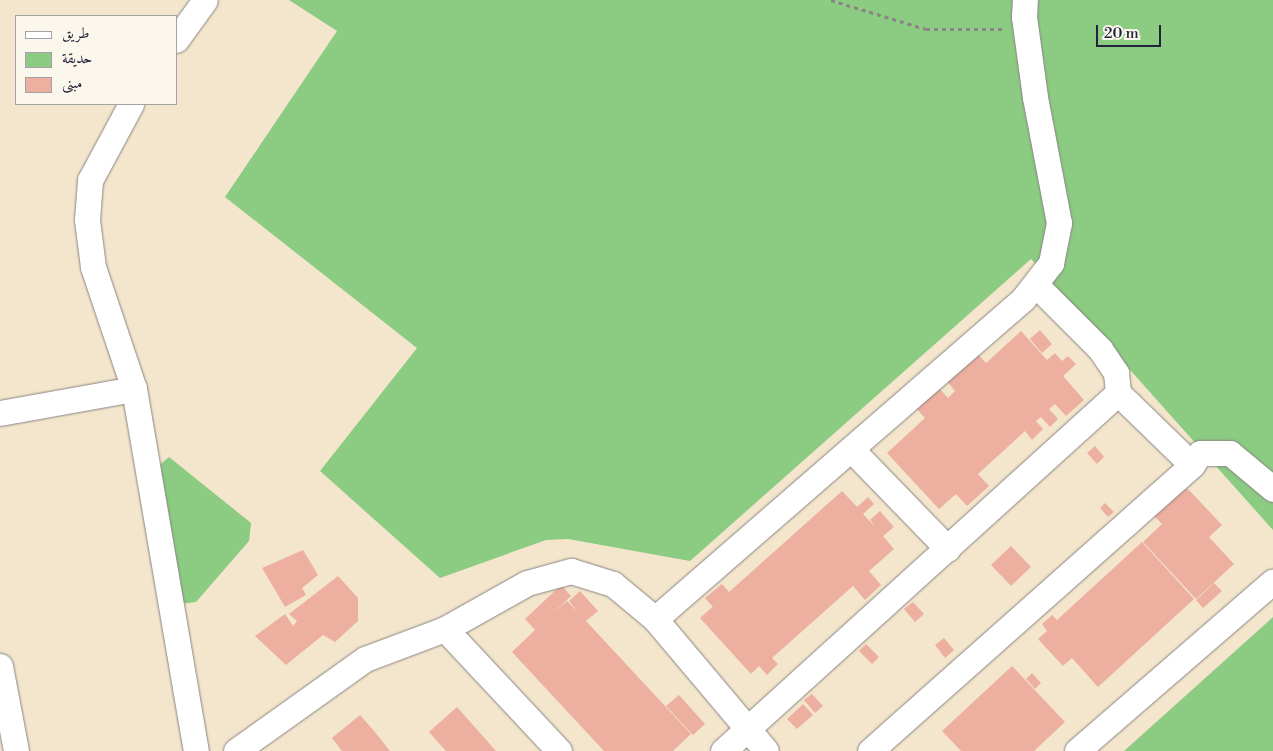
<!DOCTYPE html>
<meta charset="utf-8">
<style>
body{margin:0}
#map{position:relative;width:1273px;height:751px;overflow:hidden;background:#f3e6cc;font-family:"Libre Bodoni",Amiri,serif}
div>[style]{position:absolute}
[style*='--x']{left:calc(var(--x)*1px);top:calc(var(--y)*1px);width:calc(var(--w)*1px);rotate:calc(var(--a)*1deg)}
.green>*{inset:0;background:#8ccb82}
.building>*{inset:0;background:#edafa0}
.path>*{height:3px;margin-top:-1.5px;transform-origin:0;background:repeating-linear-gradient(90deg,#8a8484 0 4px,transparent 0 8px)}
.roads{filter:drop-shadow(0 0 1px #8a8484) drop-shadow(0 0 1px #8a8484)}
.minor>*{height:25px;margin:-12.5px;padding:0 12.5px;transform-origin:12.5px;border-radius:12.5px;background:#fff}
span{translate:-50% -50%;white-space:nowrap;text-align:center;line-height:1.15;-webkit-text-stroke:4.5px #fbf7ec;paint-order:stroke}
.legend{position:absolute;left:15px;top:15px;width:162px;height:90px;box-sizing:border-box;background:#fbf7ec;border:1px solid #a4a2a5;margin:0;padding:6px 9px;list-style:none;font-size:15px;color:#22223b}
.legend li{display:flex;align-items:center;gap:10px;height:25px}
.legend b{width:25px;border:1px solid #a4a2a5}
.scale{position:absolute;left:1096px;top:25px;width:65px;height:22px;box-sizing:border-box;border:2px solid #22223b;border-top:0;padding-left:6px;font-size:15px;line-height:18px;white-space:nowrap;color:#22223b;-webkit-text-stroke:4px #fbf7ec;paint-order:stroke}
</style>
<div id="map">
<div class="green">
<div style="clip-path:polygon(289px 0,1273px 0,1273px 530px,1031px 259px,690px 561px,568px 539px,546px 540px,440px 578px,320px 471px,417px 348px,225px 197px,337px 31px)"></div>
<div style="clip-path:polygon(169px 457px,251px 523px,249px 541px,196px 602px,180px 604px,156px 468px)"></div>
<div style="clip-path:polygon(1273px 617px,1273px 751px,1124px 751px)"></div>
</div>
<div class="building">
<div style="clip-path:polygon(1040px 330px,1052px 344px,1042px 353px,1030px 339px)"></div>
<div style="clip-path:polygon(1021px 331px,1047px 360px,1055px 353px,1062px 361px,1068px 356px,1076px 364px,1063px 376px,1084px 400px,1066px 416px,1055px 404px,1049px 409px,1058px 419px,1050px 427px,1041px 417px,1036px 421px,1043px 429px,1032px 440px,1025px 431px,978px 474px,989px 486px,967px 506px,956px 494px,939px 509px,887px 453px,925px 418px,916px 408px,939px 388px,948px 398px,955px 391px,946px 380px,978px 354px,986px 363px)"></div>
<div style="clip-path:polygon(1095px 446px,1104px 457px,1097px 464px,1087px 453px)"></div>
<div style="clip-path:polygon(1182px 489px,1188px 489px,1222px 525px,1209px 537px,1234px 564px,1196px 599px,1143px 542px,1162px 524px,1153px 515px)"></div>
<div style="clip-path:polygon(842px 491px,862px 512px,857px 507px,868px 497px,874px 504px,863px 514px,877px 529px,870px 520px,880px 511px,894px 527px,883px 536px,894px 549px,869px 571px,881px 585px,865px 600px,853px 586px,772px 658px,778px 664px,767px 675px,759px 666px,751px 674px,700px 618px)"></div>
<div style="clip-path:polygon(1105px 503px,1114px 512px,1108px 517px,1100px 508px)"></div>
<div style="clip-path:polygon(1142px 542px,1194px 599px,1098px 687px,1072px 658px,1063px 666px,1038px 639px,1047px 631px,1042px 624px,1052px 615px,1057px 620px)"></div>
<div style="clip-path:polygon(1011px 546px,1031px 567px,1011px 586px,991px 565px)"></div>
<div style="clip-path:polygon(303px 550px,318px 575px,302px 588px,306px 595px,285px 607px,262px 568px)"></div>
<div style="clip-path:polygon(338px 576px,358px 598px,358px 621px,335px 642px,323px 635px,286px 665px,255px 636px,285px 614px,293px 626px,297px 621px,289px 614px)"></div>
<div style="clip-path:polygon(1214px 583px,1222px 591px,1203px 608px,1196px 600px)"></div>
<div style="clip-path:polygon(722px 584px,729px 592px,713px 607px,705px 598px)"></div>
<div style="clip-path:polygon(561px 585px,571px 596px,553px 613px,567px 601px,577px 611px,569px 601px,580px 591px,598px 611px,586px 621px,691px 734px,673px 751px,604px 751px,512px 652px,535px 630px,525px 619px)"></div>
<div style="clip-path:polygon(913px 602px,924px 614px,915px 622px,904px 609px)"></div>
<div style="clip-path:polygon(944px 638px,954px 650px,945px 658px,935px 645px)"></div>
<div style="clip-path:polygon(866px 644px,879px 657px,872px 664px,859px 651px)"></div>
<div style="clip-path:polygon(1012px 666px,1065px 722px,1034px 751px,961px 751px,942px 731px)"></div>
<div style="clip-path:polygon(1032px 673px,1041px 683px,1035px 689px,1026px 679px)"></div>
<div style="clip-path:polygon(812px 694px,823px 706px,815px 713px,804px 700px)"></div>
<div style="clip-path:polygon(679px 695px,705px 724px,693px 735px,666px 706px)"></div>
<div style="clip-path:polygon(803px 704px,813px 715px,797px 729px,787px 719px)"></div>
<div style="clip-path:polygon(457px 707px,496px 751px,446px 751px,429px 732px)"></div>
<div style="clip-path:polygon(360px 715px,374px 731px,390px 751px,342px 751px,332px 738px)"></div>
</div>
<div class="path">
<div style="--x:831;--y:0;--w:99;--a:17"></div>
<div style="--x:926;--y:29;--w:77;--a:0"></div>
</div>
<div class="roads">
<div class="minor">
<div style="--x:176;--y:40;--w:49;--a:-54.1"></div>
<div style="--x:131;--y:104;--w:86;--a:118.3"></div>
<div style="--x:90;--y:180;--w:40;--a:94.3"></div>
<div style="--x:87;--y:220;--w:47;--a:82.7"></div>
<div style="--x:93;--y:267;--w:129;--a:71.4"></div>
<div style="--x:134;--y:389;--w:367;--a:80.3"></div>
<div style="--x:1036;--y:285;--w:91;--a:45"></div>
<div style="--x:1100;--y:349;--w:29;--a:56"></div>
<div style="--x:1116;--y:373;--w:20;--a:84"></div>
<div style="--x:1118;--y:393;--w:103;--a:44.2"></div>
<div style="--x:1192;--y:465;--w:14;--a:-56"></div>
<div style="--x:1200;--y:453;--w:30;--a:0"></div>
<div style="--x:1230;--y:453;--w:56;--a:39.9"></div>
<div style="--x:0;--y:413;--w:136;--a:-10.2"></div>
<div style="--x:851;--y:449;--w:139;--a:45.9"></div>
<div style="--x:655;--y:619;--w:488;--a:-41"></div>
<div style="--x:1023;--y:299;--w:46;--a:-52.1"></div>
<div style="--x:1051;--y:263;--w:41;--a:-78.7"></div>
<div style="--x:1059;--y:223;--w:128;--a:-100.8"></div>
<div style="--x:1035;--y:97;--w:81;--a:-97.8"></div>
<div style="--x:1024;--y:17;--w:17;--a:-87"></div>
<div style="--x:445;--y:629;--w:167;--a:46.9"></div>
<div style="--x:0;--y:666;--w:86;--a:79.3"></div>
<div style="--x:236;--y:751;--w:158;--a:-35.5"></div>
<div style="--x:365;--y:659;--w:85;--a:-20.6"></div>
<div style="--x:445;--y:629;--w:94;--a:-29.3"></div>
<div style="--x:527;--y:583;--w:46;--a:-15.3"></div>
<div style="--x:571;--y:571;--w:44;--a:17.2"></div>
<div style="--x:613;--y:584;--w:55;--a:39.8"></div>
<div style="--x:655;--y:619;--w:172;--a:49.9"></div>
<div style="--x:723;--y:751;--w:533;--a:-42.19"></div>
<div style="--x:870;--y:751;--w:431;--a:-41.6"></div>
<div style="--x:1077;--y:751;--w:259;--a:-40.9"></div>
</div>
</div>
<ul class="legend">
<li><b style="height:6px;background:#fff"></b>طريق</li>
<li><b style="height:14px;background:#8ccb82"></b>حديقة</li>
<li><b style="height:14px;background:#edafa0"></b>مبنى</li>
</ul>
<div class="scale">20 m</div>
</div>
